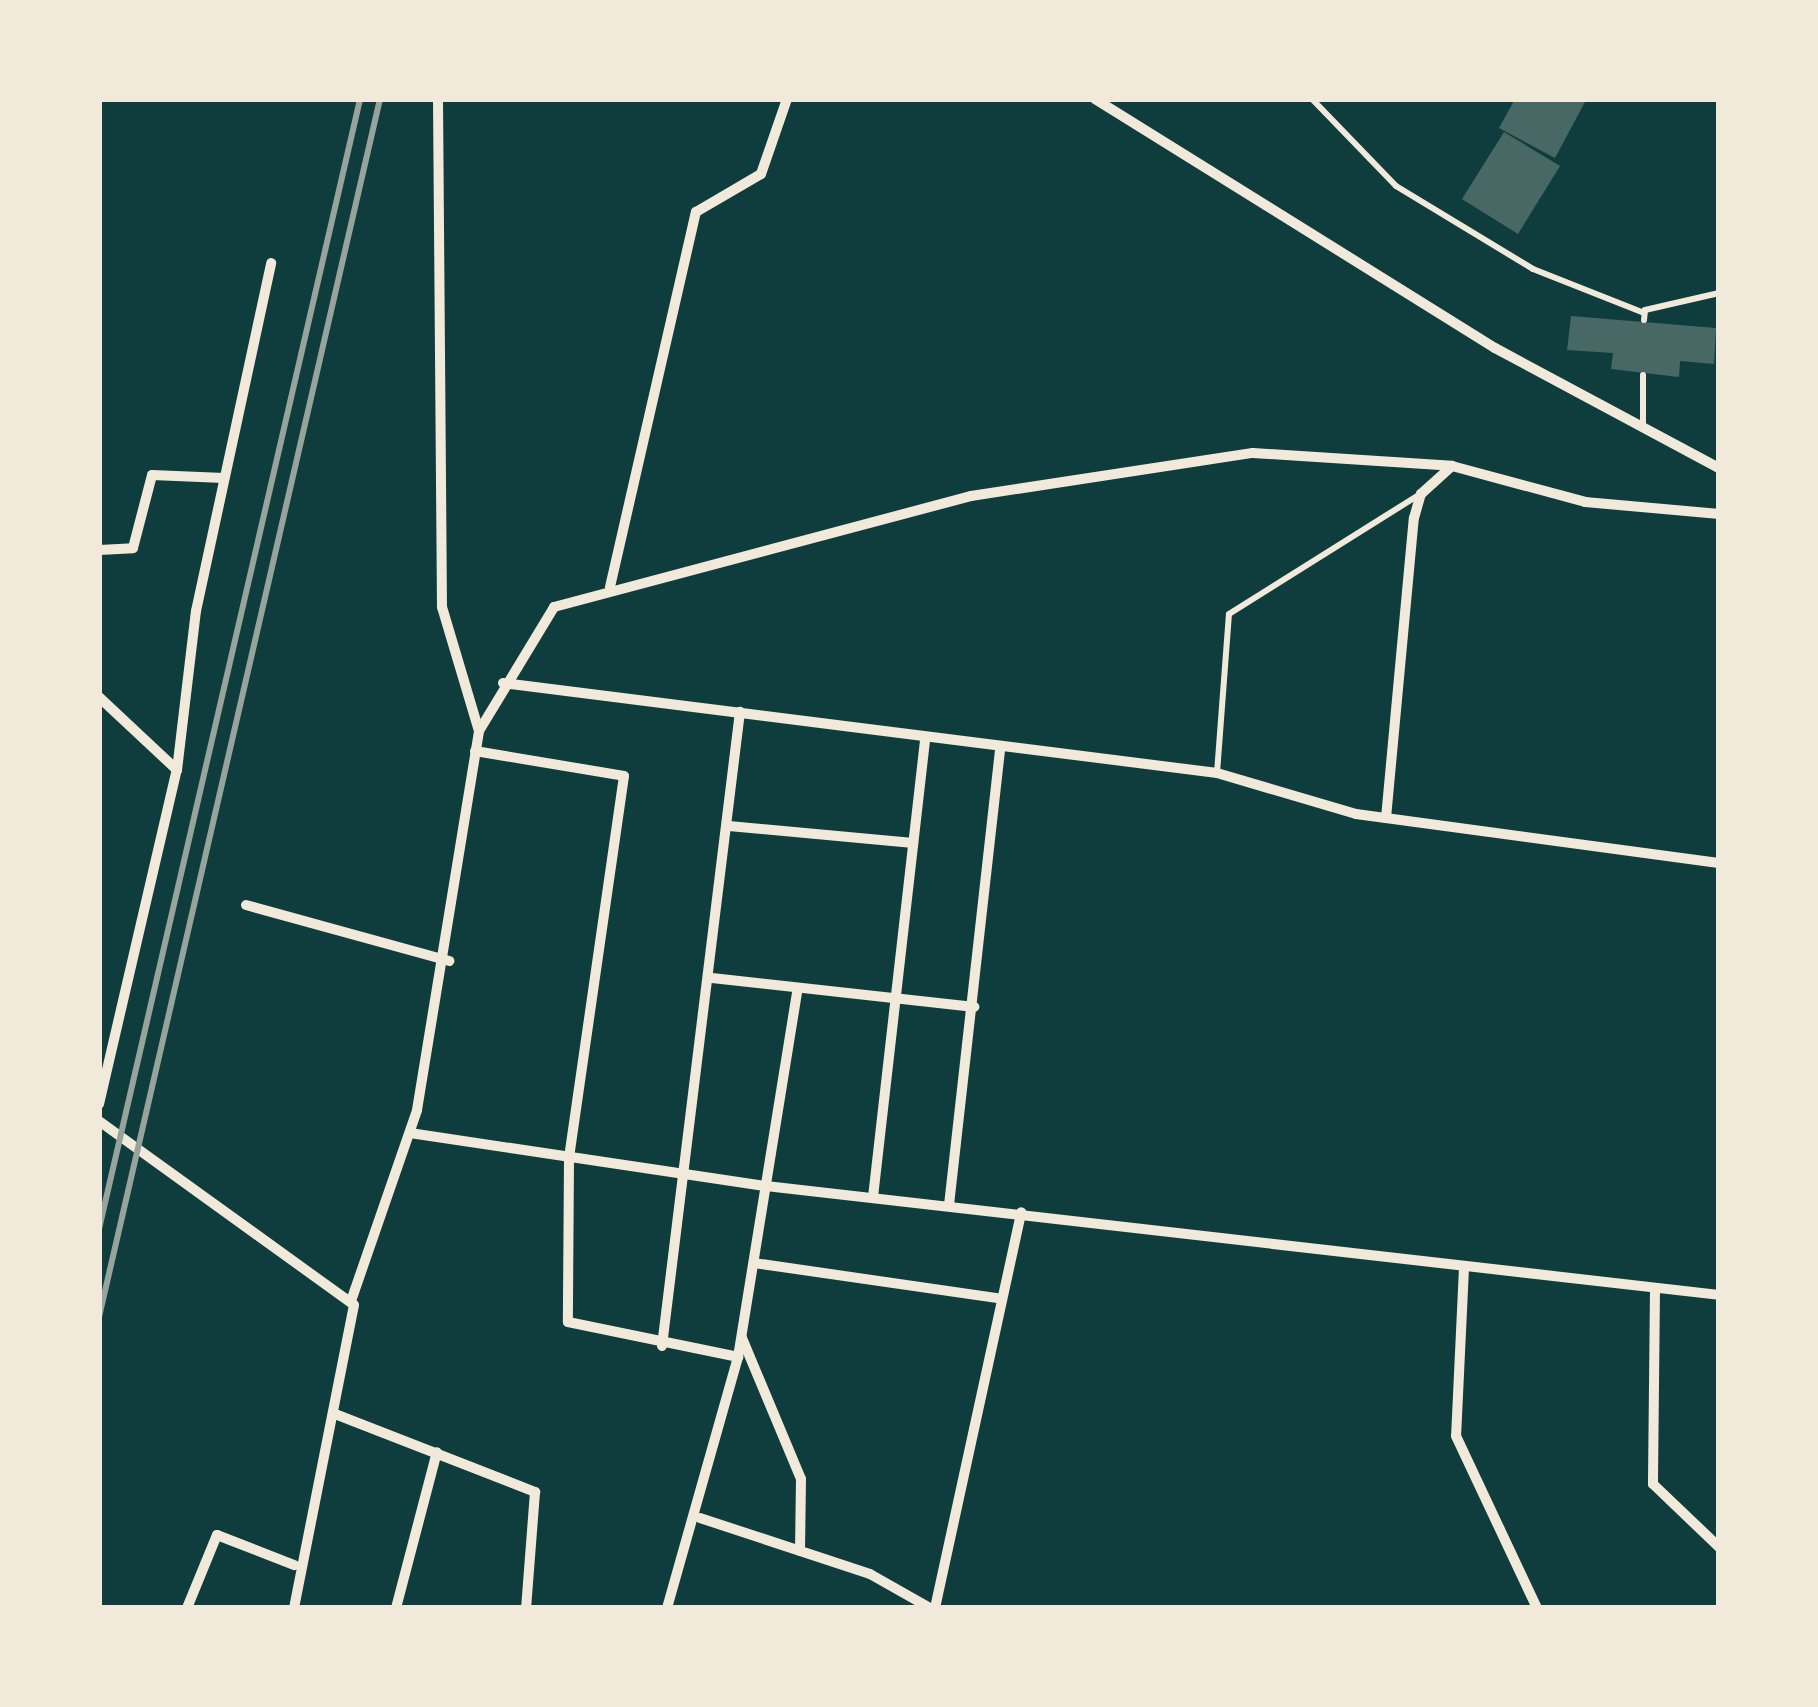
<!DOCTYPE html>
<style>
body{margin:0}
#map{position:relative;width:1818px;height:1707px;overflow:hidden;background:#0f3d3e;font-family:"Times New Roman",serif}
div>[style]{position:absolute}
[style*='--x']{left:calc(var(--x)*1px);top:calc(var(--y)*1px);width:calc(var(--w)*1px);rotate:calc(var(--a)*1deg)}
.building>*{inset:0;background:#486865}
.service>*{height:6px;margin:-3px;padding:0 3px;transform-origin:3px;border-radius:3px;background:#f1e9da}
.minor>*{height:10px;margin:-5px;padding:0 5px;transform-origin:5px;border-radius:5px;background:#f1e9da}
.rail>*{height:6px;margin:-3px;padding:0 3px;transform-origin:3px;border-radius:3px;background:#97a49c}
span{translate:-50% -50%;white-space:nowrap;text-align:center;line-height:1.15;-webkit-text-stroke:12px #f1e9da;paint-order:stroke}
.frame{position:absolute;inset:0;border:102px solid #f1e9da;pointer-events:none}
</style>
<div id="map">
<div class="building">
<div style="clip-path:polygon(1515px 99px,1584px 99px,1586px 100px,1555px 158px,1499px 128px)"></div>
<div style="clip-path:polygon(1504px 132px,1560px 166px,1518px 234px,1462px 199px)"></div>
<div style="clip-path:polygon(1571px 316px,1716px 328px,1714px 364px,1680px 361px,1679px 377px,1611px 369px,1613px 353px,1567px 350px)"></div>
</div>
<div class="service">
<div style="--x:1312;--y:99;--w:121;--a:46"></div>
<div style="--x:1396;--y:186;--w:160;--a:31.2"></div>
<div style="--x:1533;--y:269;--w:119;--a:21.6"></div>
<div style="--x:1644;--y:320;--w:10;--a:-84"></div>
<div style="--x:1645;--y:310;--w:76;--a:-12.9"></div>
<div style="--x:1643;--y:425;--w:50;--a:-90"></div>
<div style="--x:1217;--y:773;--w:159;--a:-85.7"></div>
<div style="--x:1229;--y:614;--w:224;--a:-32.1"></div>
</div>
<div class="minor">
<div style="--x:438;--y:99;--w:508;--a:89.55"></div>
<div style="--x:442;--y:607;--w:129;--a:73.4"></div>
<div style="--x:1095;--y:99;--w:471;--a:31.9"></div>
<div style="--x:1495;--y:348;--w:254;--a:28.2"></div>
<div style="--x:99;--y:550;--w:34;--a:-3"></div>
<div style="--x:133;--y:548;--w:75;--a:-75.4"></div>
<div style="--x:152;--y:475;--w:72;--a:2.4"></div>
<div style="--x:610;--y:587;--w:385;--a:-77.1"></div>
<div style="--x:696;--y:212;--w:75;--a:-30.3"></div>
<div style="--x:761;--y:174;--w:79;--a:-70.9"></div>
<div style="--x:503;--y:683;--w:720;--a:7.18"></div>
<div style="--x:1217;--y:773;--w:145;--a:16.4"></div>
<div style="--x:1356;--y:814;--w:366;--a:7.7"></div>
<div style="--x:99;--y:697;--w:107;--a:43.1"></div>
<div style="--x:475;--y:751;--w:151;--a:9.5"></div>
<div style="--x:624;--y:776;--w:387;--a:98.2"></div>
<div style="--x:569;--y:1159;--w:163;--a:90.4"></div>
<div style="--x:568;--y:1322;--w:174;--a:11.6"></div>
<div style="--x:1386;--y:818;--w:301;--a:-84.7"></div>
<div style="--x:1414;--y:518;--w:25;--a:-74"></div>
<div style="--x:1421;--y:494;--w:42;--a:-42.1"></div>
<div style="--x:729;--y:826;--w:185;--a:5.3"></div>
<div style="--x:246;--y:905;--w:211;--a:15.4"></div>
<div style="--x:712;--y:978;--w:264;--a:6.3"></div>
<div style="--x:99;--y:1104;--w:343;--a:-76.9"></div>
<div style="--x:177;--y:770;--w:160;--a:-83.2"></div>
<div style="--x:196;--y:611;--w:356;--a:-77.8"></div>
<div style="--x:99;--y:1121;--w:314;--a:35.8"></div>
<div style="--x:354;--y:1305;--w:309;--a:101.2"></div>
<div style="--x:410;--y:1133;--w:360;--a:8.5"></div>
<div style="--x:766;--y:1186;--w:959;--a:6.52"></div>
<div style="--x:873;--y:1197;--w:461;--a:-83.5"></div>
<div style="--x:949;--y:1205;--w:459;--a:-83.6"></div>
<div style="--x:754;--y:1263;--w:246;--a:8.2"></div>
<div style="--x:1464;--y:1268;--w:168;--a:92.7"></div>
<div style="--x:1456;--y:1436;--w:190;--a:64.8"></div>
<div style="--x:1655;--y:1289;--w:195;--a:90.6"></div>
<div style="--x:1653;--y:1484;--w:91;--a:43.7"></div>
<div style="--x:351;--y:1301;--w:202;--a:-70.9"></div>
<div style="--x:417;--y:1110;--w:384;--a:-80.7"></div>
<div style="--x:479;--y:731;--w:145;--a:-58.8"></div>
<div style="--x:554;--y:607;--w:432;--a:-14.9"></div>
<div style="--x:971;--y:496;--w:285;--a:-8.7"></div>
<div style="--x:1253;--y:453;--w:199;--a:3.7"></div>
<div style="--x:1452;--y:466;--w:138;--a:15.1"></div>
<div style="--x:1585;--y:502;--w:135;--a:5.1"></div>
<div style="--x:742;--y:1338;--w:153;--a:67.3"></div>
<div style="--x:801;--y:1479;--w:72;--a:90.8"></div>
<div style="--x:662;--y:1346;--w:639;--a:-82.99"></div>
<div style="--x:335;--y:1414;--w:215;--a:21.3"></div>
<div style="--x:535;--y:1492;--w:116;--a:94.4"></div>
<div style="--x:700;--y:1518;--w:179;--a:18.2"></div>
<div style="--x:870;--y:1574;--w:69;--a:29.5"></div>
<div style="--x:187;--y:1608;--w:79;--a:-67.7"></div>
<div style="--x:217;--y:1535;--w:83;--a:21.3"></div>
<div style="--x:396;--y:1608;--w:161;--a:-75.3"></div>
<div style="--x:667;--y:1608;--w:261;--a:-74.2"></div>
<div style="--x:738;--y:1357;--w:374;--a:-80.8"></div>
<div style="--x:935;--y:1608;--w:405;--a:-77.7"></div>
</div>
<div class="rail">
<div style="--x:99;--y:1229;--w:1160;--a:-76.99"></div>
<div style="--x:99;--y:1317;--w:1250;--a:-77.01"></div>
</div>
<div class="frame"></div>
</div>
